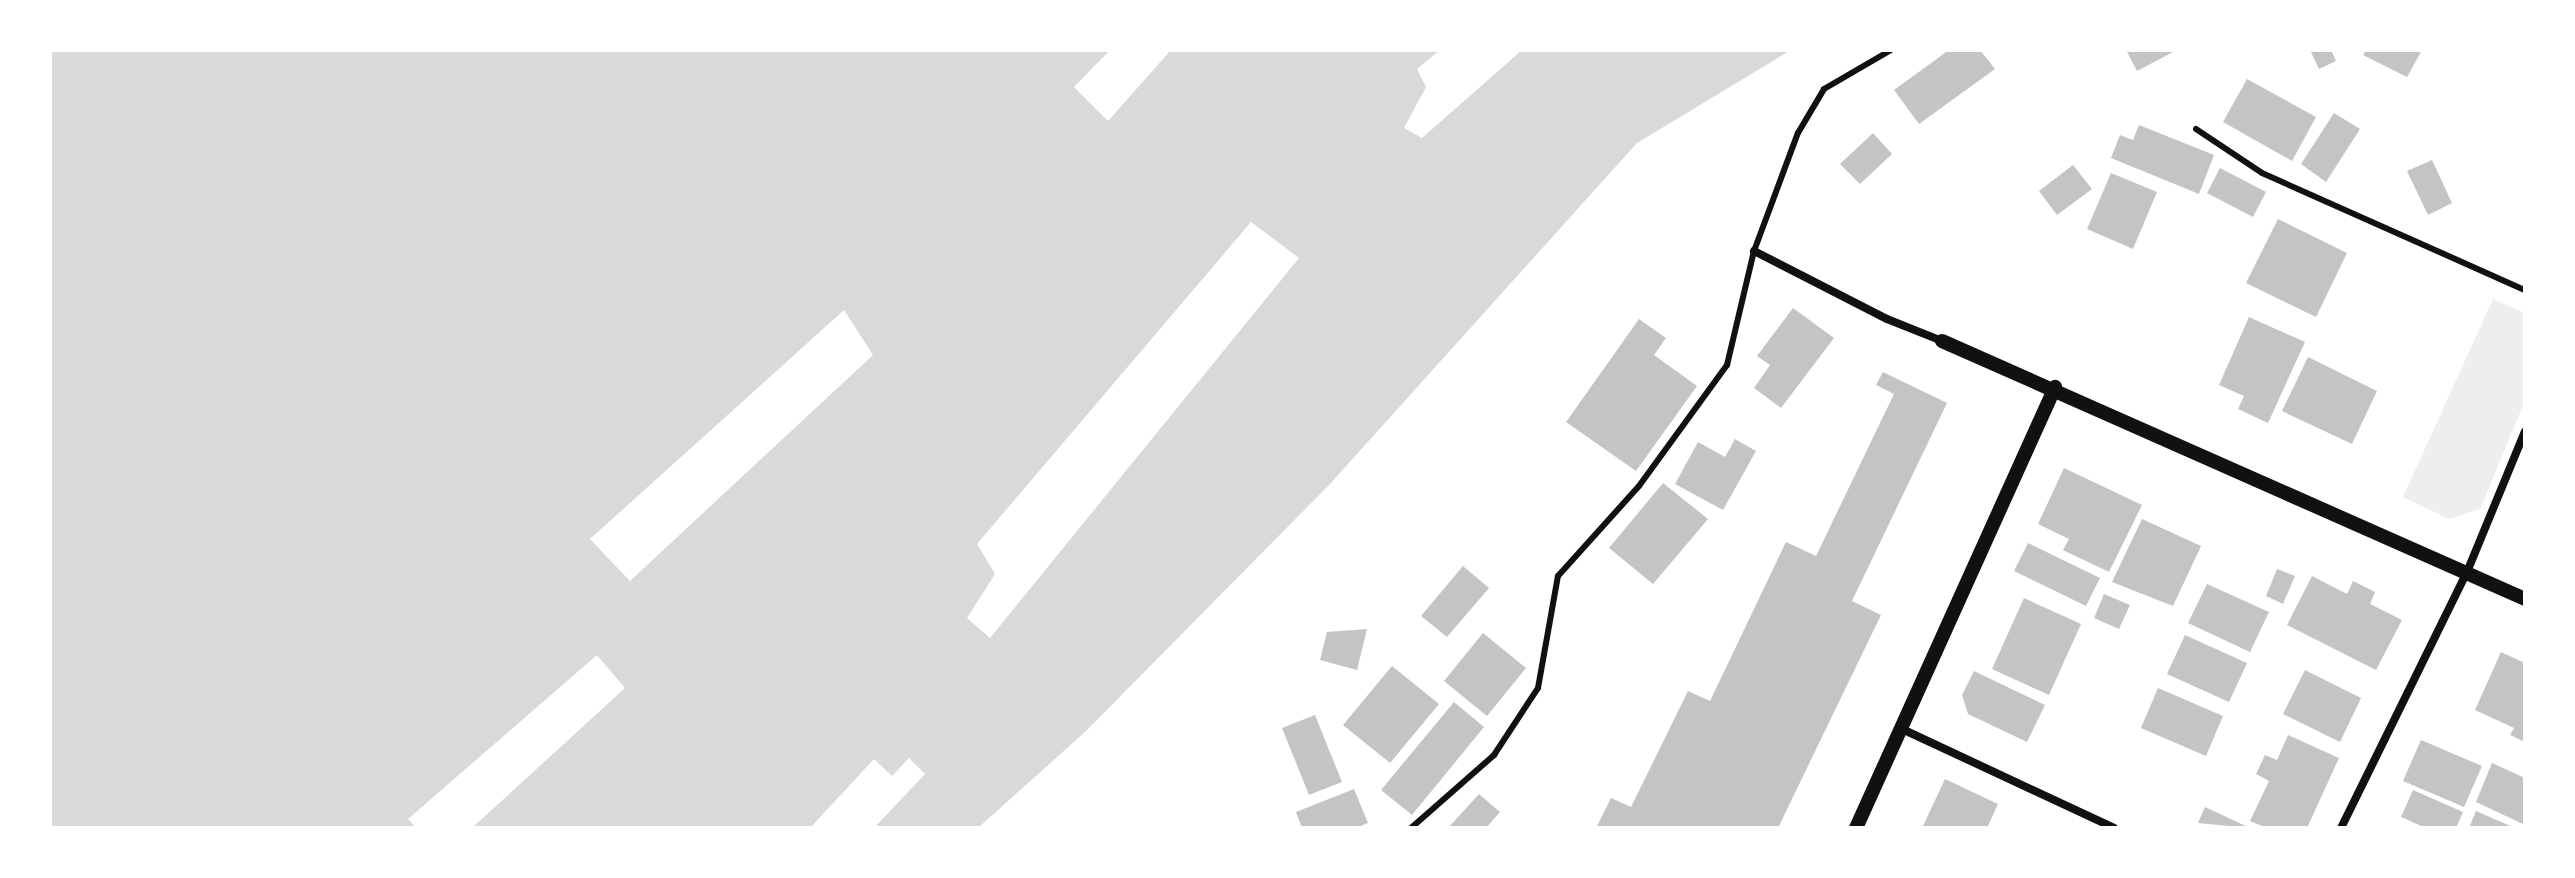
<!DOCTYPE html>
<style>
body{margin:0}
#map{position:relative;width:2575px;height:878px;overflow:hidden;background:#fff;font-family:"Open Sans",sans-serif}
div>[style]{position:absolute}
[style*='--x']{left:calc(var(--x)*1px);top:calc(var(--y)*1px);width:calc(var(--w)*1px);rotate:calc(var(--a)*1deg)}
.green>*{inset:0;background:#eee}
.water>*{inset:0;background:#d9d9d9}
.pier>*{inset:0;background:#fff}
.building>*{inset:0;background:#c4c4c4}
.service>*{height:6px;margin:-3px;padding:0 3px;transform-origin:3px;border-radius:3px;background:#111}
.minor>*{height:8px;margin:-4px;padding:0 4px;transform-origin:4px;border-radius:4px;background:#111}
.tertiary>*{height:14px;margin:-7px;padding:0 7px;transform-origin:7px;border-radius:7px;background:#111}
span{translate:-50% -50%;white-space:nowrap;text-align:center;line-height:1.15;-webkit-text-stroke:6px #fff;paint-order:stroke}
.frame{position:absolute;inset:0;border:52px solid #fff;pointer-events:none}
</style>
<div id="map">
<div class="green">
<div style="clip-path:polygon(2493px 299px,2525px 313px,2525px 401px,2480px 509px,2449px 519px,2403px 497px)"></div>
</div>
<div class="water">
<div style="clip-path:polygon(50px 50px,1791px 50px,1637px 143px,1329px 485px,1086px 731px,978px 828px,50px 828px)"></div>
</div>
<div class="pier">
<div style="clip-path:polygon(1110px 50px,1171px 50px,1108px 121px,1074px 87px)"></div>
<div style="clip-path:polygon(1440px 50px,1522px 50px,1422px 138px,1404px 128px,1426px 87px,1417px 69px)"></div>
<div style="clip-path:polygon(1251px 222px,1299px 258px,990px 638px,967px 618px,995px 574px,977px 544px)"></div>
<div style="clip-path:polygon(844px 310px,873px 355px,630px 581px,590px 539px)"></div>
<div style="clip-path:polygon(597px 655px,625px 688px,472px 828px,416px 828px,408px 819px)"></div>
<div style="clip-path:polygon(909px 758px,925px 774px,874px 828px,810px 828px,874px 759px,892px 776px)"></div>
</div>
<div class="building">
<div style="clip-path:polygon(1949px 50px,1980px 50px,1995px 69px,1919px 124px,1894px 90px)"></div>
<div style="clip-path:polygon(2126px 50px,2177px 50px,2137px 71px)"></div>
<div style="clip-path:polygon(2310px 50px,2331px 50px,2336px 61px,2319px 69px)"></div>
<div style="clip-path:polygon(2366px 50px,2422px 50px,2407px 77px,2363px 55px)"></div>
<div style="clip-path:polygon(2247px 79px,2316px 117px,2292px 161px,2223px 122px)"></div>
<div style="clip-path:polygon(2334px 113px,2360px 129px,2326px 182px,2301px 164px)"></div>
<div style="clip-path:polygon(2139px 125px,2214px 155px,2199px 194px,2111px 158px,2120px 135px,2133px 140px)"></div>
<div style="clip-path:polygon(1873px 133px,1892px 154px,1860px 184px,1840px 164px)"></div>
<div style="clip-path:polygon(2432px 160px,2452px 203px,2428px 215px,2407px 171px)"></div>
<div style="clip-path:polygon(2073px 165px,2092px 189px,2057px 215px,2039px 191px)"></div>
<div style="clip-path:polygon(2220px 168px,2266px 192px,2253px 217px,2207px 193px)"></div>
<div style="clip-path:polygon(2111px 173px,2157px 192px,2133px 249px,2087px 229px)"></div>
<div style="clip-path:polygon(2278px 219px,2347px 253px,2316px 317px,2246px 283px)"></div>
<div style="clip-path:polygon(1793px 308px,1834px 338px,1781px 408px,1754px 388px,1770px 365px,1757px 356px)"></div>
<div style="clip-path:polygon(2249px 317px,2305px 342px,2268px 423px,2238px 409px,2244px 396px,2219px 385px)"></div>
<div style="clip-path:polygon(1639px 319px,1666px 338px,1654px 355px,1697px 386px,1636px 471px,1566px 422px)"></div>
<div style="clip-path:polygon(2308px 357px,2377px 391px,2352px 444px,2282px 411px)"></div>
<div style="clip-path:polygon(1883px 372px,1947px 403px,1852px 601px,1881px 615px,1778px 828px,1596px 828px,1611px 798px,1631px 807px,1688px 691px,1710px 701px,1786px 542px,1816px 556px,1894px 394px,1876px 385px)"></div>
<div style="clip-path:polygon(1735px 439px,1756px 451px,1723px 510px,1675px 484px,1698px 442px,1725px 457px)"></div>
<div style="clip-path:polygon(2064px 468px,2142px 505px,2109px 572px,2063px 550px,2069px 539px,2038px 524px)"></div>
<div style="clip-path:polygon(1663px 483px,1708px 519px,1653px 584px,1609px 548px)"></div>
<div style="clip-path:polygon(2142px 519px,2201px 546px,2173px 606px,2112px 582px)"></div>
<div style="clip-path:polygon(2028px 543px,2100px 578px,2086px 606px,2014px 571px)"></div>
<div style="clip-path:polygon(1463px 566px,1489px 588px,1447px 637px,1421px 616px)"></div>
<div style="clip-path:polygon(2277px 569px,2295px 576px,2283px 604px,2266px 596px)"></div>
<div style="clip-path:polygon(2312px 576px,2347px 594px,2353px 581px,2375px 592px,2370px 604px,2402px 620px,2376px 670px,2287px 625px)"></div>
<div style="clip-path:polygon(2207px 584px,2269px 612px,2250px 652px,2188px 623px)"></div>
<div style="clip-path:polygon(2104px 594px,2130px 605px,2119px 629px,2094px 618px)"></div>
<div style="clip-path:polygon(2024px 598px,2081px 624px,2049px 695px,1992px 669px)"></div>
<div style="clip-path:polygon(1367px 629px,1357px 670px,1320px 660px,1327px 632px)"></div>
<div style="clip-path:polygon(1483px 633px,1526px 668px,1487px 716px,1444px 681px)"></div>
<div style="clip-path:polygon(2185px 635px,2247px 663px,2229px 702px,2167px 674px)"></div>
<div style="clip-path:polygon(2501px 652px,2525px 663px,2525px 742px,2510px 735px,2514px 728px,2475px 710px)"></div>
<div style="clip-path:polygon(1392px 666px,1439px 704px,1390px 763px,1343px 725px)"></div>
<div style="clip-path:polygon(2305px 670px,2361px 698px,2340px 742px,2283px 714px)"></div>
<div style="clip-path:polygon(1974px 671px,2045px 705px,2027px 742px,1968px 714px,1962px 695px)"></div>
<div style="clip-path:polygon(2158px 688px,2223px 716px,2206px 756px,2141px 728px)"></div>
<div style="clip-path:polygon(1454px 702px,1484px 727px,1412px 815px,1381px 790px)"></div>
<div style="clip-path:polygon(1315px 715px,1342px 782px,1309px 795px,1282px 728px)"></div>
<div style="clip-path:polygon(2288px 735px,2339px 758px,2307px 828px,2267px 828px,2250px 821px,2269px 781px,2256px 774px,2265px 755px,2277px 760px)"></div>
<div style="clip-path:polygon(2421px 740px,2482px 766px,2464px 807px,2403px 781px)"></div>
<div style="clip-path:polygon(2492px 763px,2525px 778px,2525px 825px,2476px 802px)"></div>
<div style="clip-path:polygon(1945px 779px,1998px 804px,1987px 828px,1922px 828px)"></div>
<div style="clip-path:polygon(1354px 789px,1368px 823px,1355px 828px,1302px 828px,1296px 812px)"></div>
<div style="clip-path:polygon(2413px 790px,2463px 812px,2456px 828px,2426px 828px,2401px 817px)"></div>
<div style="clip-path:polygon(1479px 794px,1500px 812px,1486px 828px,1448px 828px)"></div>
<div style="clip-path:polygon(2205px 807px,2250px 828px,2198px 823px)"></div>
<div style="clip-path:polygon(2476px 811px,2515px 828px,2469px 828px)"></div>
</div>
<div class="service">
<div style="--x:2196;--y:129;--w:79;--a:33.7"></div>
<div style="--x:2262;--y:173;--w:288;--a:24"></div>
<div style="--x:1411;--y:828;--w:111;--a:-41.3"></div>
<div style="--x:1494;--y:755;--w:80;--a:-56.7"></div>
<div style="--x:1538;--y:688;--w:114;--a:-79.9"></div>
<div style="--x:1558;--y:576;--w:121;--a:-48"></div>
<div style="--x:1639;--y:486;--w:150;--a:-54"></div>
<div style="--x:1727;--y:365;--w:117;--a:-76.7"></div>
<div style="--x:1754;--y:251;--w:126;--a:-69.6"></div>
<div style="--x:1798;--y:133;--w:51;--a:-59.4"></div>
<div style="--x:1824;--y:89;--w:78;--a:-30.2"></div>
</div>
<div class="minor">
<div style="--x:1754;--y:251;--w:149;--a:27.1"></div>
<div style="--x:1887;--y:319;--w:59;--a:21.8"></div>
<div style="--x:1902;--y:729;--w:234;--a:25"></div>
<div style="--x:2341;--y:828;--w:285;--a:-63.8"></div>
<div style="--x:2467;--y:572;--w:152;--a:-67.6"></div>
</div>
<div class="tertiary">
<div style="--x:1942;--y:341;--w:638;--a:23.87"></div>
<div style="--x:1856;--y:828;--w:484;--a:-65.7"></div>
</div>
<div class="frame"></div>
</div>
